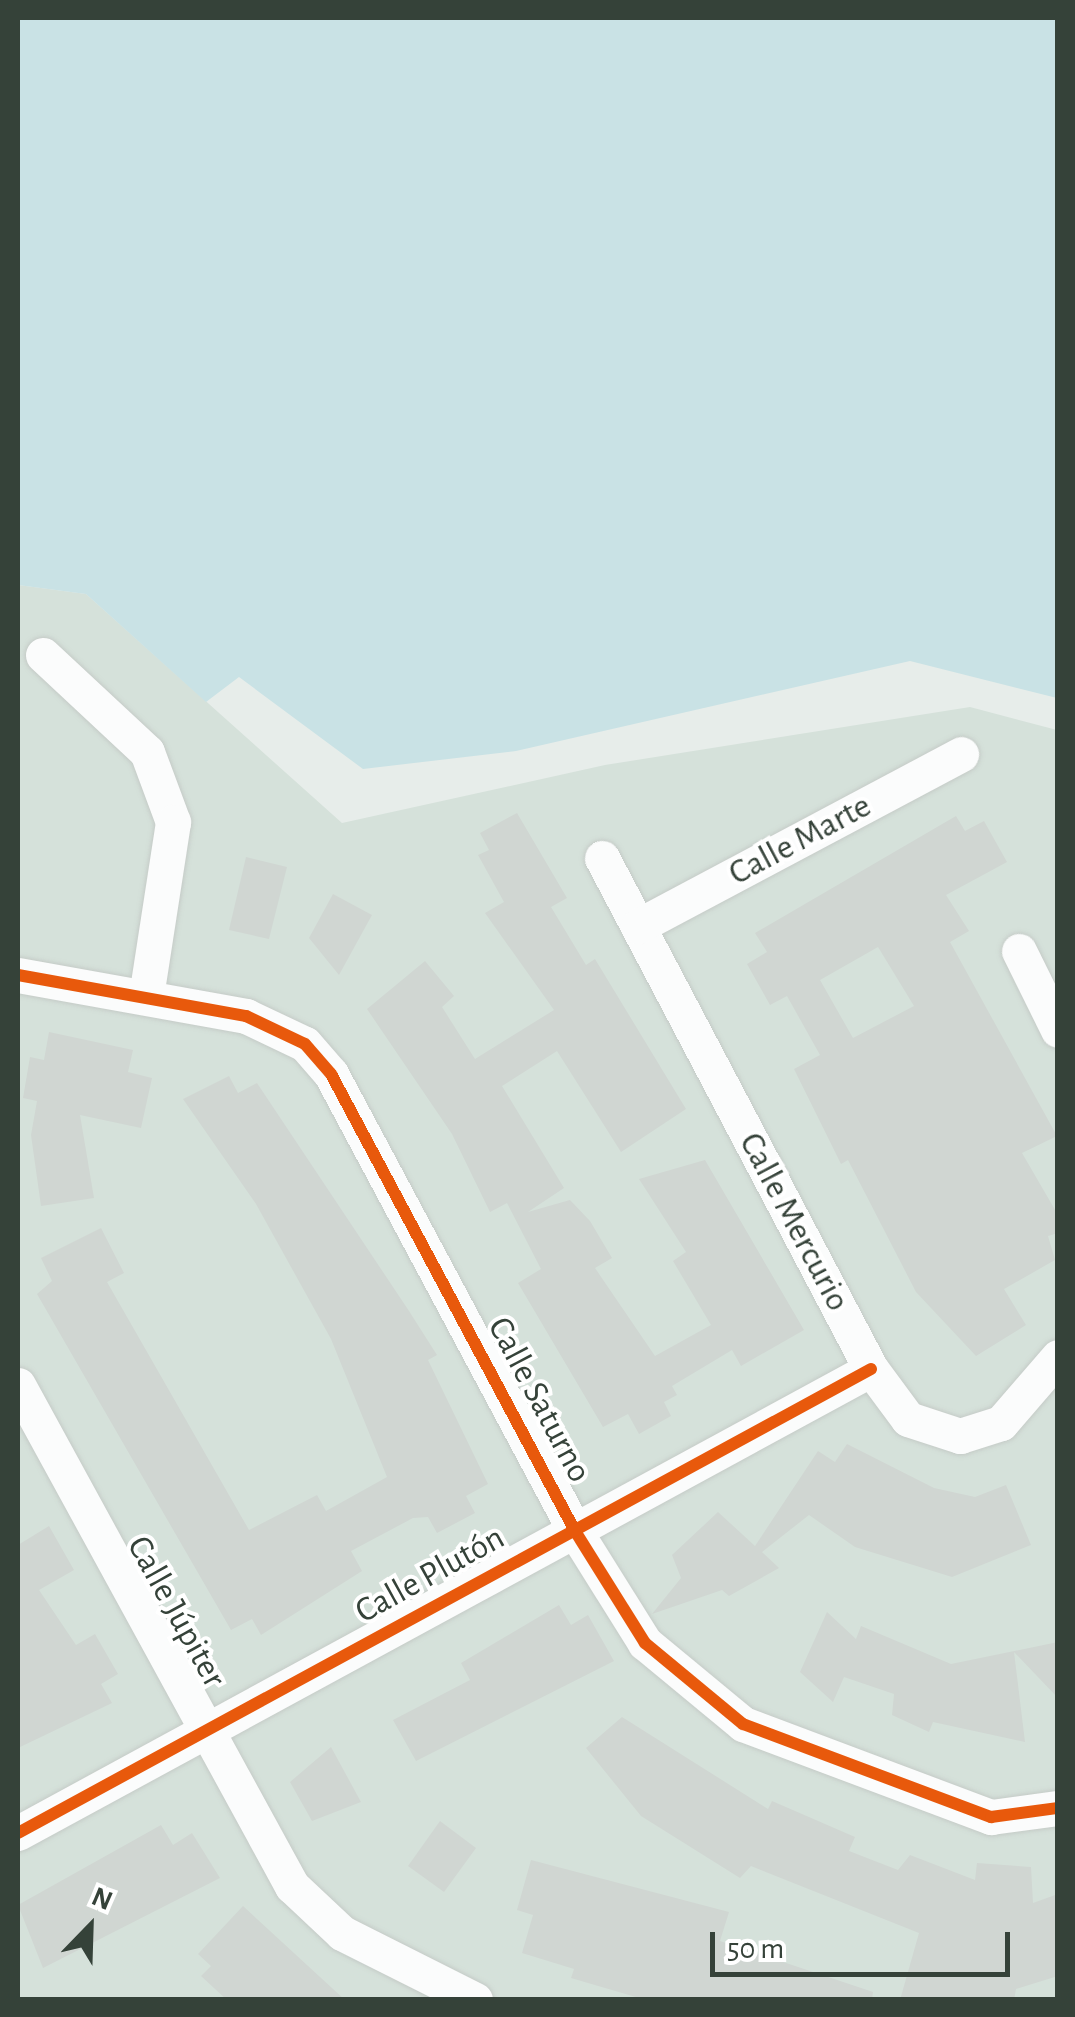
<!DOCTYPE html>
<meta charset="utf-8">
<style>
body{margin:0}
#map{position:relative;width:1075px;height:2017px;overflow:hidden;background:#e7edea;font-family:"Alegreya Sans",sans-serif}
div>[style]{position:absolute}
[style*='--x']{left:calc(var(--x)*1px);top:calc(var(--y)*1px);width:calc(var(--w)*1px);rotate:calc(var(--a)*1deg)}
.residential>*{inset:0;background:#d5e1da}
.green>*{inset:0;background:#c9e2e5}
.building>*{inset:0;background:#d0d6d2}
.roads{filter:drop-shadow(0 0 2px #c5cbc7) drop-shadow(0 0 2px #c5cbc7)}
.minor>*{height:35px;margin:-17.5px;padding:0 17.5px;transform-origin:17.5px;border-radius:17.5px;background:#fbfcfc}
.cycleway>*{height:12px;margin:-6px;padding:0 6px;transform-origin:6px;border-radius:6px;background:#e8590c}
span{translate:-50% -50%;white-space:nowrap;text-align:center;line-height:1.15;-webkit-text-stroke:8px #fff;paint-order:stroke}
.street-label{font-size:35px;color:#354239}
.frame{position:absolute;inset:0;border:20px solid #354239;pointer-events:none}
.north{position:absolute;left:40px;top:1877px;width:100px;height:100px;-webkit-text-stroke:8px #fff;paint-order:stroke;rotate:23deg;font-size:28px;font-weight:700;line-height:40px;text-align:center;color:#354239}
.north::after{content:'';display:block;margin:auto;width:35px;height:45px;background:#354239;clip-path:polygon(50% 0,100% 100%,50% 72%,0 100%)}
.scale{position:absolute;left:710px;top:1932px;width:300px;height:45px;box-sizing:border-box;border:5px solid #354239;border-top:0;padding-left:12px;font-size:30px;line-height:35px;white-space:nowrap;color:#354239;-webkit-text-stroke:8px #fff;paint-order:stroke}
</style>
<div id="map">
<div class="residential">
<div style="clip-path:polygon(18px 585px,86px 594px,342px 823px,605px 765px,970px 707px,1057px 730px,1057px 1999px,18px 2000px)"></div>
</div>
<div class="green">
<div style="clip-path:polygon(18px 18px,1057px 18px,1057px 698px,910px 661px,516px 751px,363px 769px,239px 677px,206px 702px,86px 594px,18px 585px)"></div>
</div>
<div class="building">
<div style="clip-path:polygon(517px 813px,567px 898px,551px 907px,586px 965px,595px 959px,686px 1109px,621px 1152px,557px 1051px,502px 1086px,564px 1188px,528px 1212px,570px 1200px,590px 1221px,612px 1258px,595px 1268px,655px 1356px,711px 1325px,673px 1261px,686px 1252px,639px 1179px,705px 1160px,804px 1330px,741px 1366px,732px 1350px,672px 1386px,677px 1395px,664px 1402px,671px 1416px,639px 1434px,628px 1414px,603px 1427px,518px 1283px,541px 1269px,507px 1203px,490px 1212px,452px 1134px,367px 1009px,425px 961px,454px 996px,442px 1007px,475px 1059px,554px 1010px,485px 913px,504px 902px,478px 855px,489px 850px,480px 833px)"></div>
<div style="clip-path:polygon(evenodd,956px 816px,965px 831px,984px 821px,1007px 862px,946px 895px,969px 931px,950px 942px,1057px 1136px,1022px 1153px,1058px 1215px,1058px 1233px,1048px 1236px,1055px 1260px,1004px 1289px,1026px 1325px,976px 1356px,916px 1292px,848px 1160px,841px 1164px,794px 1069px,820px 1055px,787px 996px,770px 1005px,747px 964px,767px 952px,755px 933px,956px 816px,878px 947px,914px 1006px,853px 1038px,820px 980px,878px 947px)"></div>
<div style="clip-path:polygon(246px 857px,287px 867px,269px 939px,229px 930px)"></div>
<div style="clip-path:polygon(333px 894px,372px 915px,339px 975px,309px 938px)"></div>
<div style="clip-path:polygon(49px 1032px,133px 1050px,128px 1072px,152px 1078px,141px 1128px,80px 1115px,94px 1198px,41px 1206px,31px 1135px,37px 1101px,23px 1098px,30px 1057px,44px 1060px)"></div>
<div style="clip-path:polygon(229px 1076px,238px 1093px,257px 1083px,409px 1311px,437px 1355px,428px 1360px,488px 1484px,466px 1496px,475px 1513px,437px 1533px,428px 1517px,413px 1518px,351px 1551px,362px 1571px,261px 1635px,252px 1619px,231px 1630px,37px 1294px,52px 1281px,41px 1258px,101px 1228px,124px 1273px,107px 1282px,249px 1530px,317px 1495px,326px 1511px,387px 1477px,331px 1339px,256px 1204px,183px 1099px)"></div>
<div style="clip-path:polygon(847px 1444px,934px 1488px,975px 1497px,1006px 1485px,1031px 1545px,952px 1577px,855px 1547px,809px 1515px,762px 1552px,779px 1568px,729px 1596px,722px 1590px,652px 1614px,681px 1578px,672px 1555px,718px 1512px,755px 1546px,818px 1451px,835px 1462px)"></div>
<div style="clip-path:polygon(49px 1526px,74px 1570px,39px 1590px,76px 1645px,95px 1634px,118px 1674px,101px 1684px,112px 1703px,18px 1748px,18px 1545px)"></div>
<div style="clip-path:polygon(559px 1605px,571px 1625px,588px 1615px,614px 1661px,416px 1761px,393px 1720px,470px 1680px,461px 1663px)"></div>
<div style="clip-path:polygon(827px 1612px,856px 1639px,861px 1626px,951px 1664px,1058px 1642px,1058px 1698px,1014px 1652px,1025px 1742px,933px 1722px,929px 1732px,892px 1715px,894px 1694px,844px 1677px,833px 1702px,800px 1672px)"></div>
<div style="clip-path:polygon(622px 1717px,768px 1809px,772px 1801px,855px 1837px,849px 1851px,898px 1870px,910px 1855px,975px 1880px,977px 1863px,1031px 1867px,1033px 1903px,1058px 1894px,1058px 1976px,1016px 1989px,1014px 2000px,900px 2000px,919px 1933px,751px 1866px,740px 1878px,641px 1816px,586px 1748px)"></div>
<div style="clip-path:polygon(331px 1747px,361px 1802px,312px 1821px,290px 1782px)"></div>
<div style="clip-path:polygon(440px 1821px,476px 1848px,444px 1892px,408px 1866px)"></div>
<div style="clip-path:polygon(161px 1825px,173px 1845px,192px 1833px,220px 1878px,43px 1968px,18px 1905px)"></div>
<div style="clip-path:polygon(531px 1860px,729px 1912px,720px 1941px,873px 1992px,872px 2000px,646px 2000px,571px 1978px,574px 1969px,522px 1953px,533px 1915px,517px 1910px)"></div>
<div style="clip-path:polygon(243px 1906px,345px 2000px,227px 2000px,201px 1976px,211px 1966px,198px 1954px)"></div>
</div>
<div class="roads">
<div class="minor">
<div style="--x:43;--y:655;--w:142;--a:43"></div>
<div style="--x:147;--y:752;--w:75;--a:69.6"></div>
<div style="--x:173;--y:822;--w:177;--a:98.8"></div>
<div style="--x:602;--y:858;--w:577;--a:62.24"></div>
<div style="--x:871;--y:1369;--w:62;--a:53.5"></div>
<div style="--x:908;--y:1419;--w:55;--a:18.1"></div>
<div style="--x:960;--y:1436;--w:43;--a:-17.6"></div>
<div style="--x:1001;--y:1423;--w:87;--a:-49.2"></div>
<div style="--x:638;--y:926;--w:366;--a:-28"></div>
<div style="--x:1019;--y:951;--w:88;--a:63.7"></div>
<div style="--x:18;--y:975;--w:232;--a:10.2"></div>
<div style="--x:246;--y:1016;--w:65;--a:25.4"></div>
<div style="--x:305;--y:1044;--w:40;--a:49"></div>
<div style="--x:331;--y:1074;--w:518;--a:61.9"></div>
<div style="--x:575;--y:1531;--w:132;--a:58"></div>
<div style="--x:645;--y:1643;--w:127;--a:39.6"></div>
<div style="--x:743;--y:1724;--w:265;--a:20.6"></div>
<div style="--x:991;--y:1817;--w:68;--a:-7.7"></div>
<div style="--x:18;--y:1385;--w:571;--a:61.33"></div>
<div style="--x:292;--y:1886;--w:69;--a:43.2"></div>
<div style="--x:342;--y:1933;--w:149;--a:26.7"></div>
<div style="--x:18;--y:1833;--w:971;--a:-28.54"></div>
</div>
</div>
<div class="cycleway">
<div style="--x:18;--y:975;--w:232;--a:10.2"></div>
<div style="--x:246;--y:1016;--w:65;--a:25.4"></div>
<div style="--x:305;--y:1044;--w:40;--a:49"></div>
<div style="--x:331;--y:1074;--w:518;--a:61.9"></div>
<div style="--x:575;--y:1531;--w:132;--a:58"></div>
<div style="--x:645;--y:1643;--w:127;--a:39.6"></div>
<div style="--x:743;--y:1724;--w:265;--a:20.6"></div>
<div style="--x:991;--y:1817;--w:68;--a:-7.7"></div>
<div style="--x:18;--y:1833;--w:971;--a:-28.54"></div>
</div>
<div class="street-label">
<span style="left:800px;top:840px;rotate:-28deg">Calle Marte</span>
<span style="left:794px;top:1222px;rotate:62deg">Calle Mercurio</span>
<span style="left:539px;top:1400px;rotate:62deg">Calle Saturno</span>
<span style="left:430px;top:1575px;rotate:-29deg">Calle Plutón</span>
<span style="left:176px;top:1612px;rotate:61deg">Calle Júpiter</span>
</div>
<div class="frame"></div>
<div class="north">N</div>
<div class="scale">50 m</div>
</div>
